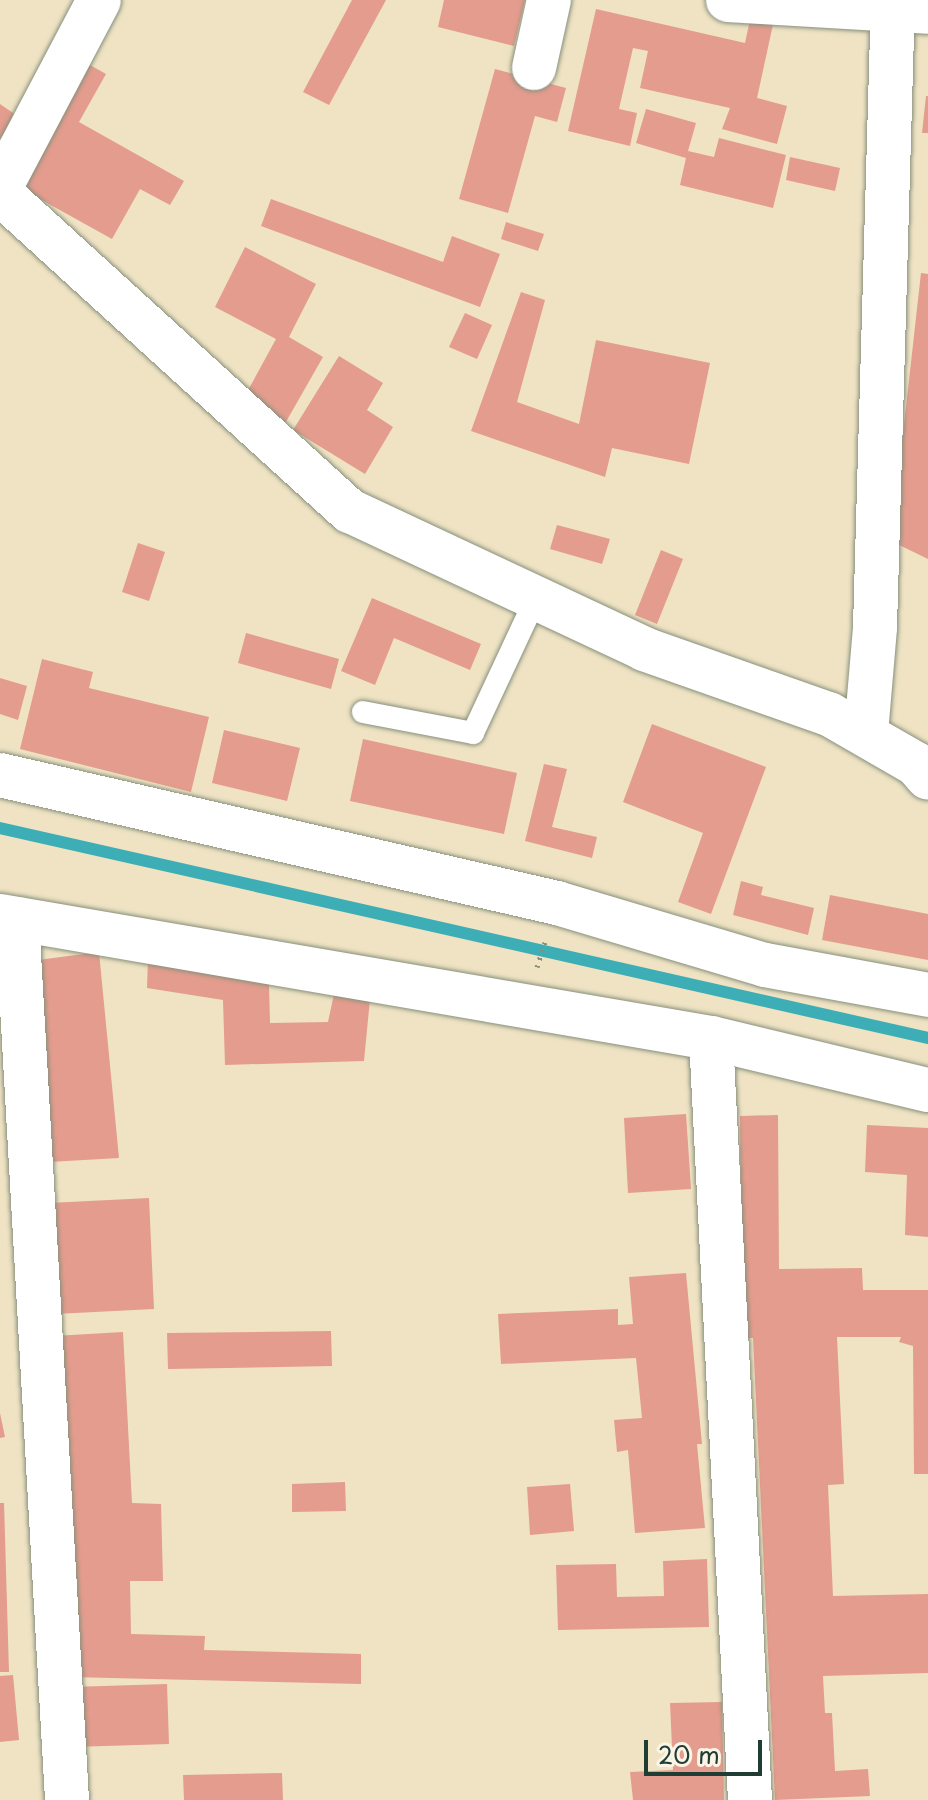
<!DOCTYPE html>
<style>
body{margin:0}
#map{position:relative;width:928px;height:1800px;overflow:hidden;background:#efe3c4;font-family:"Playpen Sans",sans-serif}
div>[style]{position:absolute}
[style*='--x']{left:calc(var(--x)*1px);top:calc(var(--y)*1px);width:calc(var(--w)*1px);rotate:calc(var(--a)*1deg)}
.stream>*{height:12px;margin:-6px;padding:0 6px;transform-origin:6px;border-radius:6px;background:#3daeb5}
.building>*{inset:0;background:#e49c8e}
.path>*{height:5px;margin-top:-2.5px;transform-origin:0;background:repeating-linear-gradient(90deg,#87907c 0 2px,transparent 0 8px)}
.roads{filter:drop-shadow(0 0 2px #87907c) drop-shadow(0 0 2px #87907c)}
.service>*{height:22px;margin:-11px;padding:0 11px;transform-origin:11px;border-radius:11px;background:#fff}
.minor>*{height:44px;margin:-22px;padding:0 22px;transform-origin:22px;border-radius:22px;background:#fff}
span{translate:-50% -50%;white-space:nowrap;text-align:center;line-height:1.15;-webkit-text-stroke:8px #fcf5e5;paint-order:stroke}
.scale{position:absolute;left:644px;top:1740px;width:118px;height:36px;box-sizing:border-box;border:4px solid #1f3d34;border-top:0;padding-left:10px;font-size:24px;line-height:28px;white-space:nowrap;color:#1f3d34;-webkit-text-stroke:6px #fcf5e5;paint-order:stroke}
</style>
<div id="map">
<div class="stream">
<div style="--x:0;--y:828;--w:951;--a:12.75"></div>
</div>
<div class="building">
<div style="clip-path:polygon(352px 0,386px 0,329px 105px,303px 92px)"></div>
<div style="clip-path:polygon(444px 0,525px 0,514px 46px,438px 27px)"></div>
<div style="clip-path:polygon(596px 9px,745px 43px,751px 15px,774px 20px,757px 98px,787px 106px,777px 144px,722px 129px,730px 108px,640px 88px,648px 51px,633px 48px,619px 109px,637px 113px,630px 146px,568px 131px)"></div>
<div style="clip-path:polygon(81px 60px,106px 74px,79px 122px,184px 181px,170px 205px,140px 189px,112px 239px,13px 184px)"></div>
<div style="clip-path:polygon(495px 69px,566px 88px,557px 122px,535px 116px,508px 213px,459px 199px)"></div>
<div style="clip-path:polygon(926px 96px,928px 96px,928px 133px,922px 133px)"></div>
<div style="clip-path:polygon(0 104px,16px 115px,0 139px)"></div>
<div style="clip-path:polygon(646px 109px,696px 123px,688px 151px,714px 157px,719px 138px,786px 155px,773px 208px,680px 185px,686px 158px,636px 143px)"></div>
<div style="clip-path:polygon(790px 157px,840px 168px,835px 191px,786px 180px)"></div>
<div style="clip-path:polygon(271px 199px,443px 262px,452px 236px,500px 254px,480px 307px,261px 226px)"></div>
<div style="clip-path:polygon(506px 222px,544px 234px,538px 251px,501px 239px)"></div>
<div style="clip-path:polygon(245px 247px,316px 284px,289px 337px,323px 357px,283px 427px,246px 394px,276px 339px,215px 307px)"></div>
<div style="clip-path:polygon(921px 273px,928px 274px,928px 559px,891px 541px)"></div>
<div style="clip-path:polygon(521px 292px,545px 300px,517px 402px,579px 424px,596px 340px,710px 363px,689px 464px,612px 448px,605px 477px,471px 431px)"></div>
<div style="clip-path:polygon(465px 313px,492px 325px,477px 359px,449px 347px)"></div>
<div style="clip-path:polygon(339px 356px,383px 383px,367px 410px,393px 427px,365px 474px,293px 430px)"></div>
<div style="clip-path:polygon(557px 525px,610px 539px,602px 564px,550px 549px)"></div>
<div style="clip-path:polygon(138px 543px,165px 552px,149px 601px,122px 592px)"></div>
<div style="clip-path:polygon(661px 550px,683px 559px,657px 624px,635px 615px)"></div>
<div style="clip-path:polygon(372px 598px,481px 644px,470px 670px,394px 638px,375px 685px,341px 671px)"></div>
<div style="clip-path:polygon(246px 633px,339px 659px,331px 689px,238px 663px)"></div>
<div style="clip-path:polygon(42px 659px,93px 672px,89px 688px,209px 717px,191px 792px,20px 749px)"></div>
<div style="clip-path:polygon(0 678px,27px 686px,18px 720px,0 714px)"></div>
<div style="clip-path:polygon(652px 724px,766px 767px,711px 914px,678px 902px,703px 833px,623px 802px)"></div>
<div style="clip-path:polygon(224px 730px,300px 748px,287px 801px,212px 783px)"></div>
<div style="clip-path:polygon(363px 739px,517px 773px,504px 834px,350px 801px)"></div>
<div style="clip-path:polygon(544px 764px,567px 769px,552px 827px,597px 837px,592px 858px,525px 841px)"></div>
<div style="clip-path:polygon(741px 881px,763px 887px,761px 895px,814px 908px,808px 935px,733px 915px)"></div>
<div style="clip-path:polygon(830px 895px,928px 914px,928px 960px,822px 940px)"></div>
<div style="clip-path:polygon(99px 952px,119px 1158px,49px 1162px,38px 960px)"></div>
<div style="clip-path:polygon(148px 958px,269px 984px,270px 1023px,328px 1022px,334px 994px,370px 999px,364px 1061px,225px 1065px,223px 1000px,147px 988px)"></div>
<div style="clip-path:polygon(686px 1114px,691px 1189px,628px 1193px,624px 1118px)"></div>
<div style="clip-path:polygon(778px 1115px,779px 1269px,862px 1268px,863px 1290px,928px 1290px,928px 1474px,914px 1474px,913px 1346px,899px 1342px,901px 1337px,837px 1337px,844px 1484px,828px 1485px,833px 1596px,928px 1594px,928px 1673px,823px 1676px,825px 1713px,832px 1713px,835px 1771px,868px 1769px,870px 1796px,775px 1800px,753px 1338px,742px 1338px,740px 1116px)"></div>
<div style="clip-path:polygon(867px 1125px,928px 1128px,928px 1237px,905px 1235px,907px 1175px,865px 1172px)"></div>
<div style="clip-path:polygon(149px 1198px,154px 1309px,55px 1314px,49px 1203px)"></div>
<div style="clip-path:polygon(686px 1273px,702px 1444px,697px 1444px,705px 1528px,635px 1533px,628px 1450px,617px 1452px,614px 1420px,642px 1418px,636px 1358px,501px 1364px,498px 1314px,618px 1309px,618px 1325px,633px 1324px,629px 1277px)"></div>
<div style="clip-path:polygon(331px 1331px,332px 1366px,168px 1369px,167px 1333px)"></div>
<div style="clip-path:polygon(123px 1332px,132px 1503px,161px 1504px,163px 1581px,130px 1581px,131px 1634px,205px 1636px,204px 1650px,361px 1654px,361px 1684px,70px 1677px,54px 1336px)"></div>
<div style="clip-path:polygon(0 1413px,5px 1437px,0 1438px)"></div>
<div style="clip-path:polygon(345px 1482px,346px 1511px,292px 1512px,292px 1484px)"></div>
<div style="clip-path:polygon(570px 1484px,574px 1531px,530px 1535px,527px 1487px)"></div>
<div style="clip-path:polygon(0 1503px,4px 1503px,9px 1672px,0 1672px)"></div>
<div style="clip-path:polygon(707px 1559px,709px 1627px,558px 1630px,556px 1565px,616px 1564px,617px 1597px,664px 1596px,663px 1561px)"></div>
<div style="clip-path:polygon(13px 1675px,19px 1740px,0 1742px,0 1676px)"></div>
<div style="clip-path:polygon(167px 1684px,169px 1744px,73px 1747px,71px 1687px)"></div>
<div style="clip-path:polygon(722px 1702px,724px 1800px,633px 1800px,630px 1772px,673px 1770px,670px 1703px)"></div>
<div style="clip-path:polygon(282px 1773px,283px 1800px,184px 1800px,183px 1775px)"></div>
</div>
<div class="path">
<div style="--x:537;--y:967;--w:26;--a:-72"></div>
</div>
<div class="roads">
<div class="service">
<div style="--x:363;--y:712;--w:112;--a:10.8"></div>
<div style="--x:473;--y:733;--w:147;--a:-65"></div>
</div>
<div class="minor">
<div style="--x:728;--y:0;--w:200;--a:3.4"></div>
<div style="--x:534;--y:68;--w:70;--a:-77.6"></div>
<div style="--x:0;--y:188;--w:212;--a:-62.2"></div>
<div style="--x:0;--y:193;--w:473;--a:42.3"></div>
<div style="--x:350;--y:511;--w:325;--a:25.1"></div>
<div style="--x:644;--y:649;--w:196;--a:19.4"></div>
<div style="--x:829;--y:714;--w:100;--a:29.9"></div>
<div style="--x:916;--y:764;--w:18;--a:49"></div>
<div style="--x:866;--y:733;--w:106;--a:-85.1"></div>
<div style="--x:875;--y:627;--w:627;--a:-88.36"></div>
<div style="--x:0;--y:775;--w:572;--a:12.94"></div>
<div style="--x:557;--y:903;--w:217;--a:16.6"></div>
<div style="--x:765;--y:965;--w:166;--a:10.4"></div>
<div style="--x:0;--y:916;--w:721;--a:9.74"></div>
<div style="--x:711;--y:1038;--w:223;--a:13.5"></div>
<div style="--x:17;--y:919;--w:882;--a:86.75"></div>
<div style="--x:711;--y:1038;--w:763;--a:87.07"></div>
</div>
</div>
<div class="scale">20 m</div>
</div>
